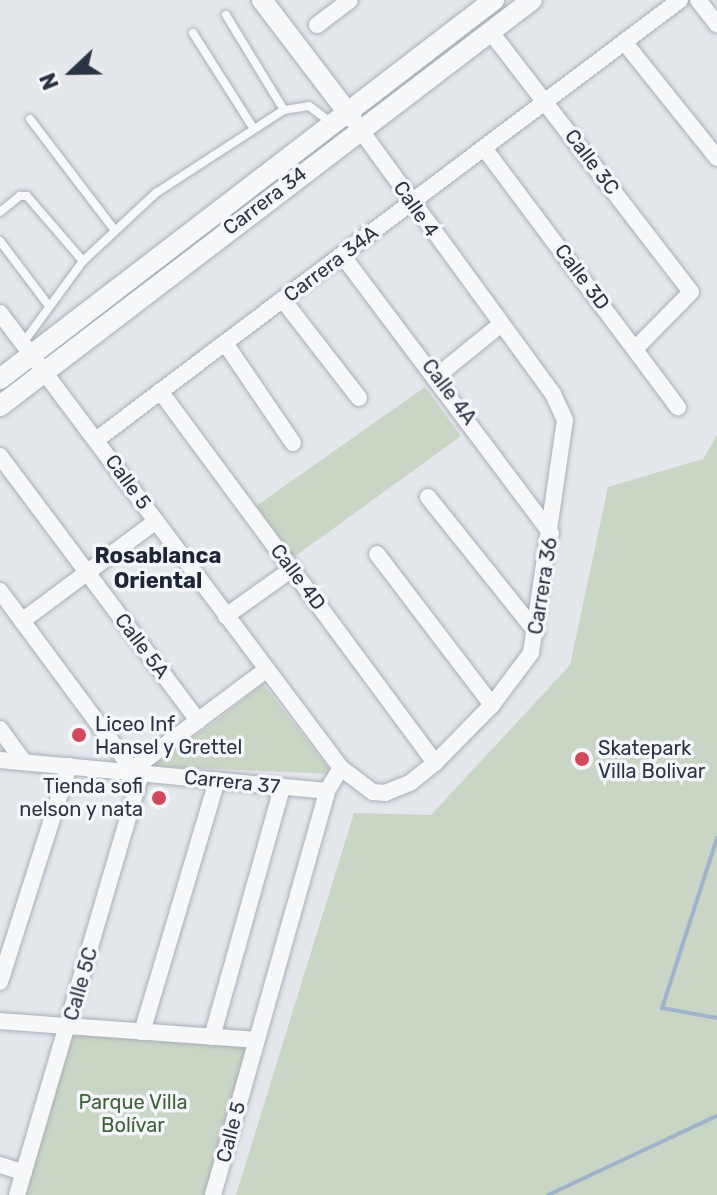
<!DOCTYPE html>
<meta charset="utf-8">
<style>
body{margin:0}
#map{position:relative;width:717px;height:1195px;overflow:hidden;background:#e4e7ec;font-family:Rubik,sans-serif}
div>[style]{position:absolute}
[style*='--x']{left:calc(var(--x)*1px);top:calc(var(--y)*1px);width:calc(var(--w)*1px);rotate:calc(var(--a)*1deg)}
.green>*{inset:0;background:#c9d6c5}
.stream>*{height:4px;margin:-2px;padding:0 2px;transform-origin:2px;border-radius:2px;background:#9fb4cc}
.roads{filter:drop-shadow(0 0 2px #a9aeb7) drop-shadow(0 0 2px #a9aeb7)}
.service>*{height:8px;margin:-4px;padding:0 4px;transform-origin:4px;border-radius:4px;background:#f7f8fa}
.minor>*{height:16px;margin:-8px;padding:0 8px;transform-origin:8px;border-radius:8px;background:#f7f8fa}
.tertiary>*{height:20px;margin:-10px;padding:0 10px;transform-origin:10px;border-radius:10px;background:#f7f8fa}
.dots>*{width:22px;height:22px;translate:-50% -50%;box-sizing:border-box;border:4px solid #f4f6f9;border-radius:50%}
span{translate:-50% -50%;white-space:nowrap;text-align:center;line-height:1.15;-webkit-text-stroke:7px #f4f6f9;paint-order:stroke}
.street-label{font-size:20px;color:#2b3445}
.poi-label{font-size:20px;color:#2b3445}
.left{translate:0 -50%;text-align:left}
.right{translate:-100% -50%;text-align:right}
.park-label{font-size:20px;color:#3f6138}
.neighbourhood-label{font-size:22px;color:#1d2536;font-weight:700}
.north{position:absolute;left:32px;top:32px;width:80px;height:80px;-webkit-text-stroke:6px #f4f6f9;paint-order:stroke;rotate:248deg;font-size:22px;font-weight:700;line-height:32px;text-align:center;color:#2b3445}
.north::after{content:'';display:block;margin:auto;width:28px;height:36px;background:#2b3445;clip-path:polygon(50% 0,100% 100%,50% 72%,0 100%)}
</style>
<div id="map">
<div class="green">
<div style="clip-path:polygon(425px 387px,461px 436px,294px 557px,256px 506px)"></div>
<div style="clip-path:polygon(717px 435px,717px 1195px,236px 1195px,354px 813px,431px 815px,570px 665px,608px 487px,703px 459px)"></div>
<div style="clip-path:polygon(263px 684px,333px 774px,148px 766px,207px 728px)"></div>
<div style="clip-path:polygon(70px 1027px,253px 1047px,206px 1195px,21px 1195px)"></div>
</div>
<div class="stream">
<div style="--x:717;--y:838;--w:179;--a:107.9"></div>
<div style="--x:662;--y:1008;--w:56;--a:10.3"></div>
<div style="--x:548;--y:1195;--w:187;--a:-25.1"></div>
</div>
<div class="roads">
<div class="service">
<div style="--x:226;--y:15;--w:111;--a:58.6"></div>
<div style="--x:193;--y:33;--w:110;--a:57.6"></div>
<div style="--x:30;--y:119;--w:137;--a:52.7"></div>
<div style="--x:0;--y:212;--w:26;--a:-39"></div>
<div style="--x:20;--y:196;--w:7;--a:0"></div>
<div style="--x:27;--y:196;--w:86;--a:49.3"></div>
<div style="--x:0;--y:241;--w:81;--a:53"></div>
<div style="--x:23;--y:343;--w:102;--a:-53.8"></div>
<div style="--x:83;--y:261;--w:100;--a:-43"></div>
<div style="--x:156;--y:193;--w:153;--a:-33"></div>
<div style="--x:284;--y:110;--w:25;--a:-9"></div>
<div style="--x:309;--y:106;--w:25;--a:37"></div>
</div>
<div class="minor">
<div style="--x:698;--y:0;--w:31;--a:52"></div>
<div style="--x:317;--y:25;--w:41;--a:-37.1"></div>
<div style="--x:490;--y:31;--w:329;--a:52.4"></div>
<div style="--x:691;--y:292;--w:78;--a:134.5"></div>
<div style="--x:625;--y:43;--w:147;--a:51.3"></div>
<div style="--x:484;--y:148;--w:324;--a:53.2"></div>
<div style="--x:342;--y:255;--w:348;--a:53.1"></div>
<div style="--x:283;--y:300;--w:124;--a:52.2"></div>
<div style="--x:0;--y:313;--w:569;--a:53.15"></div>
<div style="--x:225;--y:343;--w:121;--a:55.8"></div>
<div style="--x:437;--y:376;--w:81;--a:-39"></div>
<div style="--x:160;--y:391;--w:463;--a:53.5"></div>
<div style="--x:96;--y:440;--w:731;--a:-37"></div>
<div style="--x:0;--y:456;--w:331;--a:53.2"></div>
<div style="--x:428;--y:497;--w:173;--a:51.3"></div>
<div style="--x:377;--y:554;--w:190;--a:52.7"></div>
<div style="--x:0;--y:591;--w:219;--a:53.5"></div>
<div style="--x:226;--y:616;--w:81;--a:-35.5"></div>
<div style="--x:22;--y:621;--w:167;--a:-36.7"></div>
<div style="--x:0;--y:729;--w:41;--a:54"></div>
<div style="--x:0;--y:760;--w:328;--a:5.4"></div>
<div style="--x:327;--y:791;--w:27;--a:-59"></div>
<div style="--x:341;--y:768;--w:40;--a:37"></div>
<div style="--x:373;--y:792;--w:12;--a:5"></div>
<div style="--x:385;--y:793;--w:27;--a:-22"></div>
<div style="--x:410;--y:783;--w:32;--a:-39"></div>
<div style="--x:435;--y:763;--w:81;--a:-45.5"></div>
<div style="--x:492;--y:705;--w:65;--a:-53.1"></div>
<div style="--x:531;--y:653;--w:235;--a:-81.7"></div>
<div style="--x:565;--y:420;--w:29;--a:-115"></div>
<div style="--x:553;--y:394;--w:328;--a:-126.1"></div>
<div style="--x:129;--y:772;--w:171;--a:-36.7"></div>
<div style="--x:0;--y:982;--w:227;--a:-72.3"></div>
<div style="--x:0;--y:1021;--w:257;--a:4.2"></div>
<div style="--x:142;--y:1032;--w:263;--a:-73.4"></div>
<div style="--x:212;--y:1037;--w:259;--a:-74.3"></div>
<div style="--x:0;--y:1165;--w:25;--a:18"></div>
<div style="--x:17;--y:1195;--w:440;--a:-73.6"></div>
<div style="--x:213;--y:1195;--w:420;--a:-74.2"></div>
</div>
<div class="tertiary">
<div style="--x:262;--y:0;--w:148;--a:52.7"></div>
<div style="--x:0;--y:379;--w:623;--a:-37.5"></div>
<div style="--x:0;--y:406;--w:669;--a:-37.35"></div>
</div>
</div>
<div class="dots">
<div style="left:79px;top:735px;background:#d1495b"></div>
<div style="left:582px;top:759px;background:#d1495b"></div>
<div style="left:159px;top:798px;background:#d1495b"></div>
</div>
<div class="street-label">
<span style="left:592px;top:162px;rotate:53deg">Calle 3C</span>
<span style="left:265px;top:201px;rotate:-37deg">Carrera 34</span>
<span style="left:416px;top:209px;rotate:55deg">Calle 4</span>
<span style="left:331px;top:264px;rotate:-37deg">Carrera 34A</span>
<span style="left:582px;top:277px;rotate:53deg">Calle 3D</span>
<span style="left:449px;top:392px;rotate:53deg">Calle 4A</span>
<span style="left:128px;top:482px;rotate:54deg">Calle 5</span>
<span style="left:298px;top:577px;rotate:53deg">Calle 4D</span>
<span style="left:543px;top:586px;rotate:-81deg">Carrera 36</span>
<span style="left:142px;top:646px;rotate:53deg">Calle 5A</span>
<span style="left:232px;top:782px;rotate:6deg">Carrera 37</span>
<span style="left:81px;top:984px;rotate:-74deg">Calle 5C</span>
<span style="left:231px;top:1132px;rotate:-75deg">Calle 5</span>
</div>
<div class="poi-label">
<span class="left" style="left:95px;top:736px">Liceo Inf<br>Hansel y Grettel</span>
<span class="left" style="left:598px;top:760px">Skatepark<br>Villa Bolivar</span>
<span class="right" style="left:143px;top:798px">Tienda sofi<br>nelson y nata</span>
</div>
<div class="park-label">
<span style="left:133px;top:1114px">Parque Villa<br>Bolívar</span>
</div>
<div class="neighbourhood-label">
<span style="left:158px;top:568px">Rosablanca<br>Oriental</span>
</div>
<div class="north">N</div>
</div>
